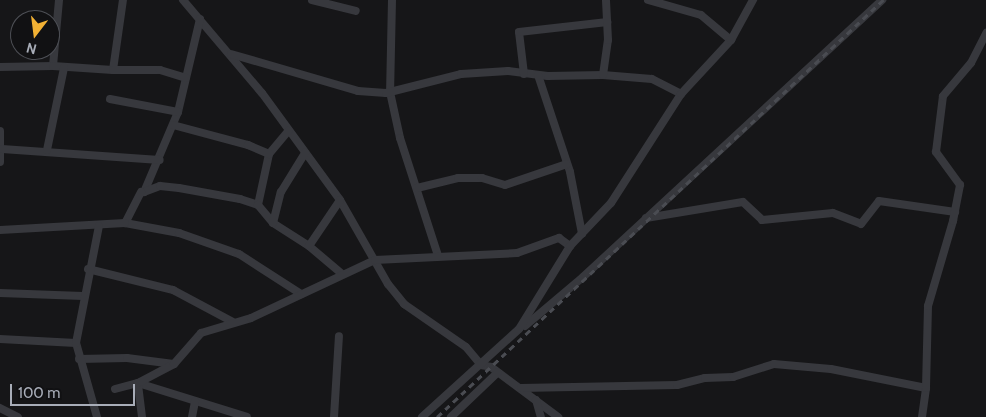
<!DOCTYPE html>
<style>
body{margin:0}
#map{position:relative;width:986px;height:417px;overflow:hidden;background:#161618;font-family:Cabin,sans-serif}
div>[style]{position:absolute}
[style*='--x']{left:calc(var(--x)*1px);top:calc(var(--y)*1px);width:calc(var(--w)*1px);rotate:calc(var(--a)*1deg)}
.street>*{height:8px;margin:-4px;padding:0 4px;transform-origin:4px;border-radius:4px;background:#37383d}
.rail>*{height:2.5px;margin-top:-1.25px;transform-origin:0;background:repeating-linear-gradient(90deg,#4a4c52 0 6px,transparent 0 11px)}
span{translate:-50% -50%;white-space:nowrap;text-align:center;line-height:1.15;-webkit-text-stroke:4px #111113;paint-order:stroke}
.north{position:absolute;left:10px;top:10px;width:50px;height:50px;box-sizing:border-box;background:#111113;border:1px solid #4d4f55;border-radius:50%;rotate:195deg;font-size:14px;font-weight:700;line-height:20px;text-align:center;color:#a8adb8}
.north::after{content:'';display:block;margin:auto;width:18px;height:22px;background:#f2b134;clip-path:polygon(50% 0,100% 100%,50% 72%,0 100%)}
.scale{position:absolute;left:10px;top:384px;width:125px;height:22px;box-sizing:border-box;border:2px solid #a8adb8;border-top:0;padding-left:6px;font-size:15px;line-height:18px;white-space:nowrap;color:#a8adb8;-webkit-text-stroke:4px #111113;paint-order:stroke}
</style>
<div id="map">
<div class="street">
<div style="--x:183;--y:0;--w:122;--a:49.7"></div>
<div style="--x:262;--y:93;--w:132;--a:53.9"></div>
<div style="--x:340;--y:200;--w:97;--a:60.3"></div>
<div style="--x:388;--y:284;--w:26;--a:51"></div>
<div style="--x:404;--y:304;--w:75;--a:34.7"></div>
<div style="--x:466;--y:347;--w:23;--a:50"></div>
<div style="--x:481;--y:365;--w:10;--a:11"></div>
<div style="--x:491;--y:367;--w:84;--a:36.7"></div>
<div style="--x:312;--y:0;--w:45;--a:14"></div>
<div style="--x:392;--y:0;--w:92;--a:91.2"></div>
<div style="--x:390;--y:92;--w:47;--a:77.7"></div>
<div style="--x:400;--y:138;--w:124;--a:72.1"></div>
<div style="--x:648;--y:0;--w:55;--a:15.8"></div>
<div style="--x:701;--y:15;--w:39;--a:40"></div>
<div style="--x:200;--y:19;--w:96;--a:103.3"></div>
<div style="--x:178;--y:112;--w:87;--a:113"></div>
<div style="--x:144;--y:192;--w:17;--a:-21"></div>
<div style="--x:160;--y:186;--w:19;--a:6"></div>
<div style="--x:179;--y:188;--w:62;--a:10.2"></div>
<div style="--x:240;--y:199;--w:19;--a:18"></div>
<div style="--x:258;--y:205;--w:52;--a:-77.8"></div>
<div style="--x:269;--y:154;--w:30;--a:-50"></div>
<div style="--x:231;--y:54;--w:132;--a:16.2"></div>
<div style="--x:358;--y:91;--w:28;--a:4"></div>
<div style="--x:386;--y:93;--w:77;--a:-14.2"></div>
<div style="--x:461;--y:74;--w:47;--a:-3.7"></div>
<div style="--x:508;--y:71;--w:40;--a:7.1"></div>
<div style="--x:548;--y:76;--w:55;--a:-1"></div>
<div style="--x:603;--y:75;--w:49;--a:4.7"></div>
<div style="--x:652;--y:79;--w:33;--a:27"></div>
<div style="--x:53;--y:66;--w:66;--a:-84.8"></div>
<div style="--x:0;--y:67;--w:53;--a:-1.1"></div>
<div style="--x:53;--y:66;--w:60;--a:3.8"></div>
<div style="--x:113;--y:70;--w:71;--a:-81.9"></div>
<div style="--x:113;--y:70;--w:47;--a:0"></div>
<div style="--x:160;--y:70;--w:27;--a:17"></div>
<div style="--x:524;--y:74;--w:42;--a:-96.8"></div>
<div style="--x:519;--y:32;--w:89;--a:-6.5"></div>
<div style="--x:538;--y:75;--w:102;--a:71.7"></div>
<div style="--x:570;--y:172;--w:63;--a:79"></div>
<div style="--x:603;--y:75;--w:35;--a:-82"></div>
<div style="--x:608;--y:40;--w:40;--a:-92.9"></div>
<div style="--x:110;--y:99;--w:69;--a:10.8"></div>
<div style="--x:173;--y:125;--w:78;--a:14.9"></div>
<div style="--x:248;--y:145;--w:23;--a:23"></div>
<div style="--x:0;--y:131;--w:31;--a:90"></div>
<div style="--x:2;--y:149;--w:158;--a:4"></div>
<div style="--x:47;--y:150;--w:84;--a:-78.3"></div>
<div style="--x:417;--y:188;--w:42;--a:-13.7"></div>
<div style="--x:458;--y:178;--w:24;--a:0"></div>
<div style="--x:482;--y:178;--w:24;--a:17"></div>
<div style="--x:505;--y:185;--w:65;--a:-18.7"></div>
<div style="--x:141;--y:192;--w:35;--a:117"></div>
<div style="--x:125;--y:223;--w:55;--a:10.5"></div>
<div style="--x:179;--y:233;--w:64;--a:19.3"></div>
<div style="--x:239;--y:254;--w:74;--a:32.8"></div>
<div style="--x:258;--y:205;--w:23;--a:50"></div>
<div style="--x:273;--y:223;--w:43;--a:32.6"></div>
<div style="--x:309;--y:246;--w:43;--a:40.3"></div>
<div style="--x:646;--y:218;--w:98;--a:-9.4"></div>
<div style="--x:743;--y:202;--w:26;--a:43"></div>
<div style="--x:762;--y:220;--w:71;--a:-5.6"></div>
<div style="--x:833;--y:213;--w:30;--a:21"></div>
<div style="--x:861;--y:224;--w:29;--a:-52"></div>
<div style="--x:879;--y:201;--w:77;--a:8.2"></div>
<div style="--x:273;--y:223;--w:32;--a:-76"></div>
<div style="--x:281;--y:192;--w:46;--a:-58.4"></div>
<div style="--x:0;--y:230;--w:125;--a:-3.2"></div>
<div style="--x:309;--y:246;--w:55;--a:-56"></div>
<div style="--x:88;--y:269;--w:88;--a:13.9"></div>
<div style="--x:173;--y:290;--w:68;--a:28.1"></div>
<div style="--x:0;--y:293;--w:83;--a:2.1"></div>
<div style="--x:525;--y:326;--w:76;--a:-40.2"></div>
<div style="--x:583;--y:277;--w:408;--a:-42.8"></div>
<div style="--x:0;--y:339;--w:76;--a:3"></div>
<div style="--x:79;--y:359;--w:48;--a:-1.2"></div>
<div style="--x:127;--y:358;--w:47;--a:7.3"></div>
<div style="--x:521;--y:388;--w:156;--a:-1.1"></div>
<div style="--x:677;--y:385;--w:29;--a:-14"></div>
<div style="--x:705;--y:378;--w:28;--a:-2"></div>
<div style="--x:733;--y:377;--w:43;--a:-17.6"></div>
<div style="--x:774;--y:364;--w:57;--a:5"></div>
<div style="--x:831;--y:369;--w:97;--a:11.3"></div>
<div style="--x:115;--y:389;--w:24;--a:-15"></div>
<div style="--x:138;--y:383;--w:114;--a:17.3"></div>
<div style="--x:536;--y:400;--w:18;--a:74"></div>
<div style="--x:0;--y:408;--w:20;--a:27"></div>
<div style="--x:97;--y:417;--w:77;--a:-105.8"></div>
<div style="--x:76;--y:343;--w:119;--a:-78.9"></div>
<div style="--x:142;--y:417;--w:34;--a:-97"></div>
<div style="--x:138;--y:383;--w:41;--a:-27.8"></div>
<div style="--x:174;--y:364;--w:41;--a:-48.9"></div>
<div style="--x:201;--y:333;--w:52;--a:-16.7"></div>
<div style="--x:251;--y:318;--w:137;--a:-25.1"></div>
<div style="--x:375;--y:260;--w:142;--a:-2.8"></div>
<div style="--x:517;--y:253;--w:45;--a:-19.7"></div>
<div style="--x:559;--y:238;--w:14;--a:36"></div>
<div style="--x:192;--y:417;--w:16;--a:-79"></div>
<div style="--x:334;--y:417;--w:81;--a:-86.5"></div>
<div style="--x:422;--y:417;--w:131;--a:-42.2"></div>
<div style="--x:519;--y:329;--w:97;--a:-58.4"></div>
<div style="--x:570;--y:246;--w:59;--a:-46.4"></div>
<div style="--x:611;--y:203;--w:130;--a:-57.3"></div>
<div style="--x:681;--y:94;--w:74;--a:-47.2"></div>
<div style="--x:731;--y:40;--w:46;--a:-61.2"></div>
<div style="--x:451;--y:417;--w:64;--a:-43.7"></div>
<div style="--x:922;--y:417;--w:29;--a:-82"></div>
<div style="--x:926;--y:388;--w:82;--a:-88.6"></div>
<div style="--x:928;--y:306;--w:89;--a:-73.6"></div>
<div style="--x:953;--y:221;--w:37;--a:-79"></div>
<div style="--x:960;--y:185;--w:41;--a:-126"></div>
<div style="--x:936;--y:152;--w:56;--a:-82.9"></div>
<div style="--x:943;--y:96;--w:43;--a:-49.7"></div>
<div style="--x:971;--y:63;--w:34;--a:-63"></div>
</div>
<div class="rail">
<div style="--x:437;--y:417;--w:611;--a:-43.08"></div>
</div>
<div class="north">N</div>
<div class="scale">100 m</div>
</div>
